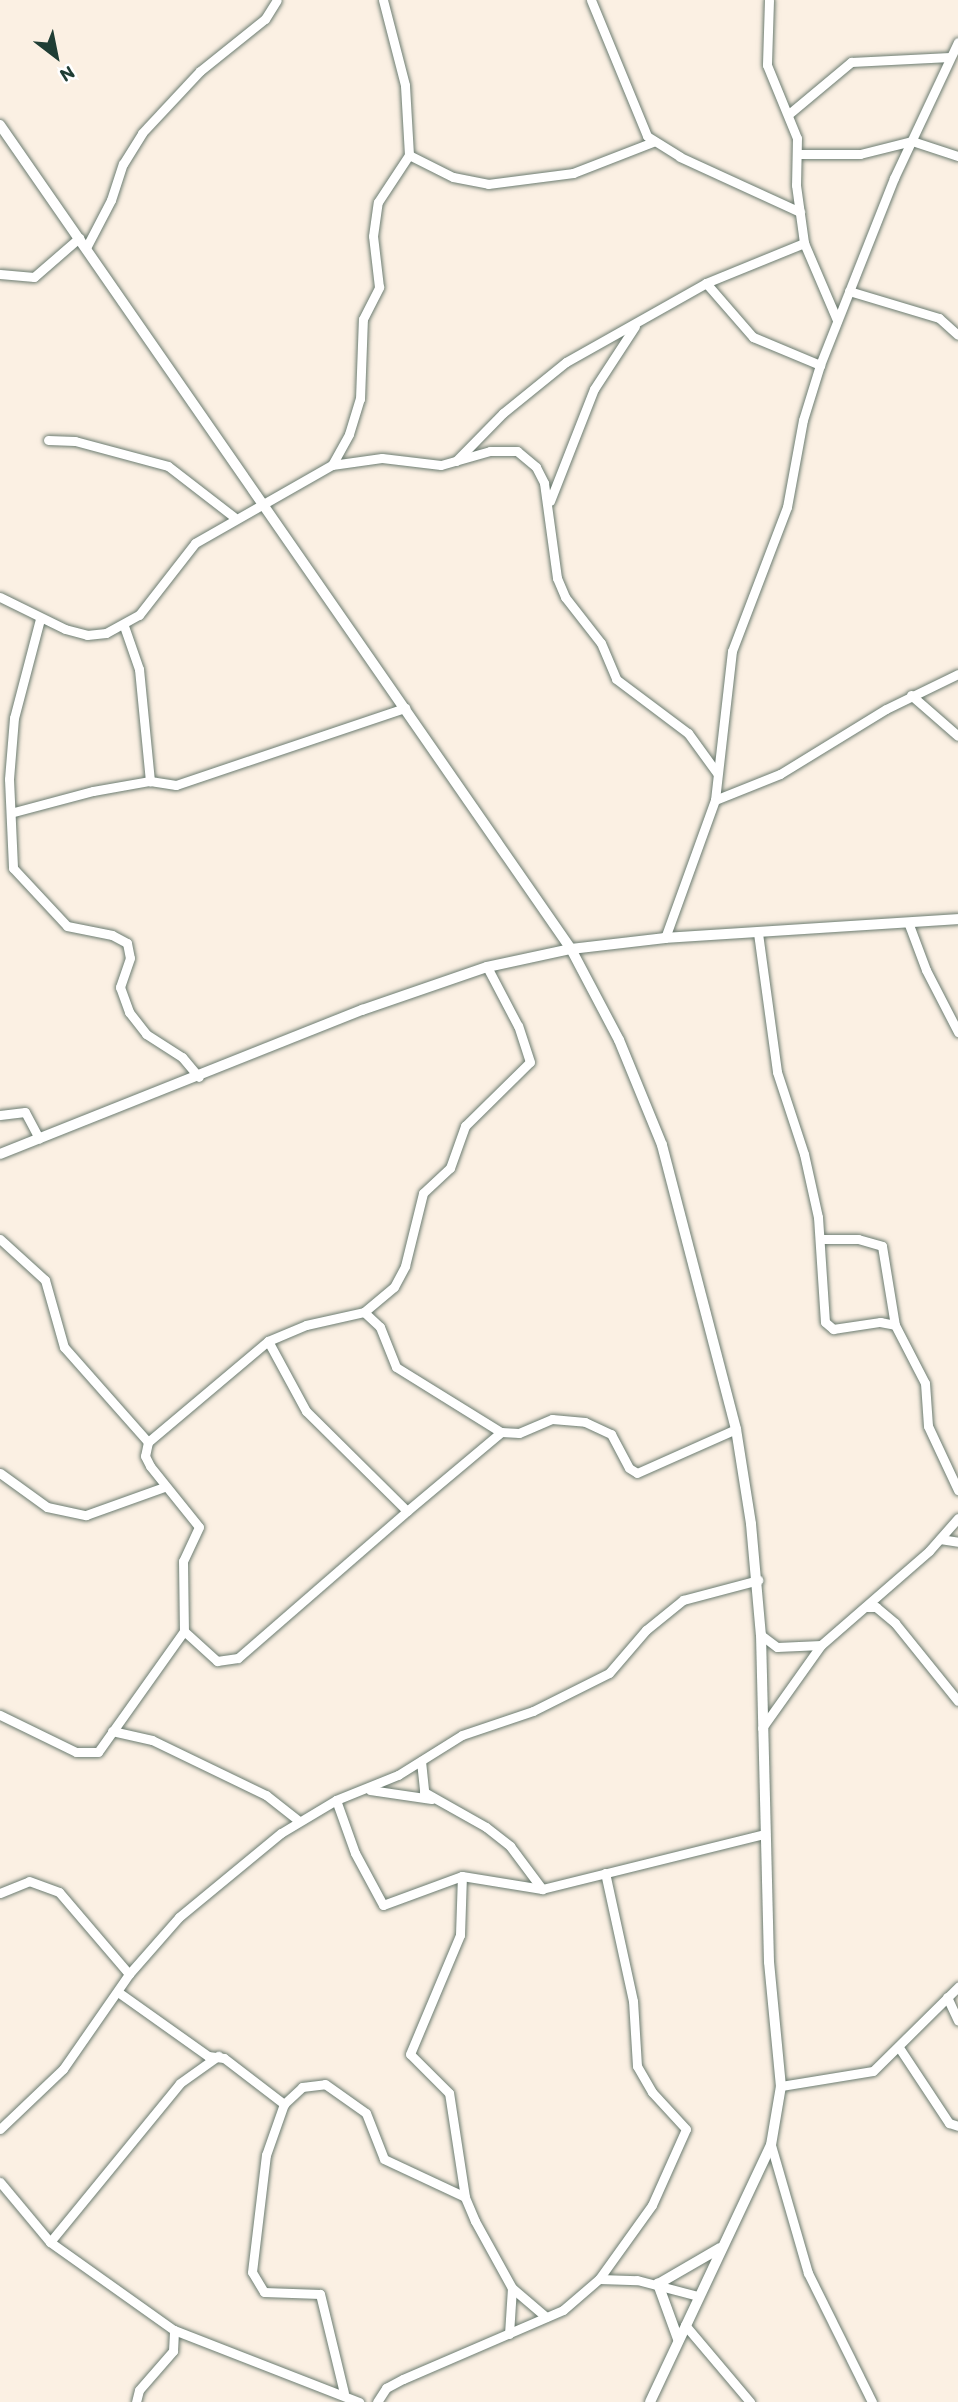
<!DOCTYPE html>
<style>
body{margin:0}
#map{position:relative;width:958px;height:2402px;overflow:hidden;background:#fbf0e3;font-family:Itim,sans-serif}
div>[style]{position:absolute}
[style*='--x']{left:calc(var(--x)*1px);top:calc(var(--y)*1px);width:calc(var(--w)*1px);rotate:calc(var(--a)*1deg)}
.roads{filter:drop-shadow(0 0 2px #6c7c71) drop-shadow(0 0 2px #6c7c71)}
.minor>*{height:9px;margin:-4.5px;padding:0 4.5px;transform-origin:4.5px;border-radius:4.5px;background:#fff}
.tertiary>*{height:10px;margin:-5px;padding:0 5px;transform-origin:5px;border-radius:5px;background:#fff}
span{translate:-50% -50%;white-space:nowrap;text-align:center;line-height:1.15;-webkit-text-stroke:6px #fff;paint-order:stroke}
.north{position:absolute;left:21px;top:21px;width:70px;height:70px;-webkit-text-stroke:5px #fff;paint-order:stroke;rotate:148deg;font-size:19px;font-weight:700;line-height:28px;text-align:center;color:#1f3d34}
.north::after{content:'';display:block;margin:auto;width:24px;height:32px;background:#1f3d34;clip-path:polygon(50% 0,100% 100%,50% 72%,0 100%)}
</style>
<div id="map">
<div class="roads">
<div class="minor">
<div style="--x:591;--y:0;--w:147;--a:67.6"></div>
<div style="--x:647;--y:136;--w:39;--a:32"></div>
<div style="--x:680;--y:157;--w:132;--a:24.6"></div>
<div style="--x:769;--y:0;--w:65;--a:91.8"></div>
<div style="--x:767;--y:65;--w:79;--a:67.7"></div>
<div style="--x:797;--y:138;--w:47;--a:91.2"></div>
<div style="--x:796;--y:185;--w:59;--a:82.1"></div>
<div style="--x:804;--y:243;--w:84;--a:66.8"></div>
<div style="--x:790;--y:113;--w:80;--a:-39.9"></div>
<div style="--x:851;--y:62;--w:99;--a:-2.9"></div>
<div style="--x:800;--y:154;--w:60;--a:0"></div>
<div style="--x:860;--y:154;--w:54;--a:-14"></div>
<div style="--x:912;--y:141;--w:48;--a:18.1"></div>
<div style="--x:409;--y:155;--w:49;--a:26.6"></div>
<div style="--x:453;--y:177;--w:36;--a:11"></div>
<div style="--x:488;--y:184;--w:86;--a:-7.4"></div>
<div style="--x:573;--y:173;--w:86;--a:-21.2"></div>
<div style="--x:86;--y:248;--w:54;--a:-62.5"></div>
<div style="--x:111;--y:200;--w:38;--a:-72"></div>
<div style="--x:123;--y:164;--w:36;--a:-58"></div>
<div style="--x:142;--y:133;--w:85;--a:-46.9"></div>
<div style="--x:200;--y:71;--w:83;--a:-38.7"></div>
<div style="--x:265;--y:19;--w:22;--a:-58"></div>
<div style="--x:0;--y:274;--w:34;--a:5"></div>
<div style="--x:34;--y:277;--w:60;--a:-40.9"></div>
<div style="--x:706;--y:283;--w:72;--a:49"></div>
<div style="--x:753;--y:337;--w:73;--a:22.7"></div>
<div style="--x:849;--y:291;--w:94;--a:16.7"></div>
<div style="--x:939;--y:318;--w:25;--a:42"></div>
<div style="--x:48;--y:440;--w:27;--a:2"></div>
<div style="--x:75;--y:441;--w:96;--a:15"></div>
<div style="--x:168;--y:466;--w:83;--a:37.7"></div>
<div style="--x:456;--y:461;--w:67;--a:-45.6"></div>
<div style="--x:503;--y:413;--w:81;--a:-39"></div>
<div style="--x:566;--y:362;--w:161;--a:-29.4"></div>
<div style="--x:706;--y:283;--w:106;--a:-22.2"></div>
<div style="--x:332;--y:465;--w:35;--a:-61"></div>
<div style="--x:349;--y:434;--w:37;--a:-73"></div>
<div style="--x:360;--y:399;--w:80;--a:-87.9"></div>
<div style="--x:363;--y:319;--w:36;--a:-63"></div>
<div style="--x:379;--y:287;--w:51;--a:-96.7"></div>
<div style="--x:373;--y:236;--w:34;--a:-82"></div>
<div style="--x:378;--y:202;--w:56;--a:-56.6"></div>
<div style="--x:409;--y:155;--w:70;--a:-93.3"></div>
<div style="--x:405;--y:85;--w:88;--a:-104.5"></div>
<div style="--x:550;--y:501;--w:120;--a:-68.6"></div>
<div style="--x:594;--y:389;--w:75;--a:-56.9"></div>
<div style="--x:0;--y:597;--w:72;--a:26.2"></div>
<div style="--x:65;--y:629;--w:23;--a:15"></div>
<div style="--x:87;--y:635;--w:19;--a:-6"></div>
<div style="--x:106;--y:633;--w:38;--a:-29"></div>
<div style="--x:139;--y:615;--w:91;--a:-52.1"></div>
<div style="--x:195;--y:543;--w:158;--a:-29.7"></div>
<div style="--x:332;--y:465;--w:50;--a:-8"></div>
<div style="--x:382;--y:458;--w:59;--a:6.8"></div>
<div style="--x:441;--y:465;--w:51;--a:-15.9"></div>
<div style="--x:490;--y:451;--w:27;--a:0"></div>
<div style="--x:517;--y:451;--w:25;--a:40"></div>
<div style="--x:536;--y:467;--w:18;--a:63"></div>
<div style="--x:544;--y:483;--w:96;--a:82.2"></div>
<div style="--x:557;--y:578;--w:21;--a:67"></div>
<div style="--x:565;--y:597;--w:58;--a:52"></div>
<div style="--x:601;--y:643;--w:39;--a:67"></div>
<div style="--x:616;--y:679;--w:90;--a:36.9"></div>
<div style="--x:688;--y:733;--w:49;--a:54.1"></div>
<div style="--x:40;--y:619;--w:102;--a:104.7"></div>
<div style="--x:14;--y:718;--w:61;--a:94.7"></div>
<div style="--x:9;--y:779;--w:89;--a:87.4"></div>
<div style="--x:13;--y:868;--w:79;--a:47"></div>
<div style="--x:67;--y:926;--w:46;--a:11.3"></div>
<div style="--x:112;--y:935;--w:17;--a:28"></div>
<div style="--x:127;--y:943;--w:15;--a:79"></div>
<div style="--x:130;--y:958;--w:31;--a:109"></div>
<div style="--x:120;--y:987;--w:27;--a:70"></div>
<div style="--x:129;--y:1012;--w:28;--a:52"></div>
<div style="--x:146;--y:1034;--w:43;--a:32.6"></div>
<div style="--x:182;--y:1057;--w:26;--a:50"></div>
<div style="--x:124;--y:626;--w:46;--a:70.8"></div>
<div style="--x:139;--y:669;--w:113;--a:84.4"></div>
<div style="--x:911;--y:695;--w:62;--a:41.1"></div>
<div style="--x:715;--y:800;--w:70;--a:-21.8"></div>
<div style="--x:780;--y:774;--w:124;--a:-31.5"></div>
<div style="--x:886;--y:709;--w:80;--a:-25.9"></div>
<div style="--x:14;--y:812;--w:82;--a:-14.9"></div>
<div style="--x:93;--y:791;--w:58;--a:-10"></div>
<div style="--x:150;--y:781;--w:26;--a:9"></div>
<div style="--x:176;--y:785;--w:242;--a:-18.6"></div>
<div style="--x:908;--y:922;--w:51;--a:69.4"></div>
<div style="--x:926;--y:970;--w:70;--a:62.7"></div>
<div style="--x:758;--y:933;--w:140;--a:82.2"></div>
<div style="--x:777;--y:1072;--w:86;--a:71.8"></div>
<div style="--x:804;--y:1154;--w:65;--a:77.5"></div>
<div style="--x:818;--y:1217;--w:105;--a:86.2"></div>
<div style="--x:825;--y:1322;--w:11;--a:41"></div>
<div style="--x:833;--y:1329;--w:48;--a:-8.5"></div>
<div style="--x:880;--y:1322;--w:15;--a:11"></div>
<div style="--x:895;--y:1325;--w:65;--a:62.7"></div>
<div style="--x:925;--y:1383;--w:43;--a:86"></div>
<div style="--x:928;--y:1426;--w:71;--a:64.9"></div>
<div style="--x:665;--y:938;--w:147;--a:-70.1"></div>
<div style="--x:715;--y:800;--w:150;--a:-83.5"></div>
<div style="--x:732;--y:651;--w:154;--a:-69.1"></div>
<div style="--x:787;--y:507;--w:88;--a:-79.6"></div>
<div style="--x:803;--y:420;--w:58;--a:-72.8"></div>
<div style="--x:820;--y:365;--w:201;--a:-68.4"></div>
<div style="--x:894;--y:178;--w:150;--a:-64.8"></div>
<div style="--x:0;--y:1115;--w:25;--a:-7"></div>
<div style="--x:25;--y:1112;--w:30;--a:62"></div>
<div style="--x:0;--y:1239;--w:61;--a:42.3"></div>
<div style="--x:45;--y:1280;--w:70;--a:74.2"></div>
<div style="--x:64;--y:1347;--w:127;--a:48.5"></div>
<div style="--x:148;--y:1442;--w:14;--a:102"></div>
<div style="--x:145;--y:1456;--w:11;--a:63"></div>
<div style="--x:150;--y:1466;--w:78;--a:51.2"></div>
<div style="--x:199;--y:1527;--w:38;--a:115"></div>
<div style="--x:183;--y:1561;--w:70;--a:89.2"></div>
<div style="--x:184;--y:1631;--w:148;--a:125.4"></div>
<div style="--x:98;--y:1752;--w:22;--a:180"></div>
<div style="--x:76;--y:1752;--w:85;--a:-154"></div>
<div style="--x:820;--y:1239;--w:38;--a:0"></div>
<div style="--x:858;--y:1239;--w:25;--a:16"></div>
<div style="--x:882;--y:1246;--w:80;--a:80.7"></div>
<div style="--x:364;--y:1312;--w:22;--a:43"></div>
<div style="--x:380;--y:1327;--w:43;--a:68.2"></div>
<div style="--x:396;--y:1367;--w:123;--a:31.8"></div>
<div style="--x:501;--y:1432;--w:18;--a:3"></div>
<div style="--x:519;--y:1433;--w:36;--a:-23"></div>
<div style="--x:552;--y:1419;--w:33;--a:5"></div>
<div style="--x:585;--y:1422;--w:29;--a:25"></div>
<div style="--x:611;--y:1434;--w:38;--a:62"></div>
<div style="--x:629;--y:1468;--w:9;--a:32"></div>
<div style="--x:637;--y:1473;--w:108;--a:-24"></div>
<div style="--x:268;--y:1341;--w:80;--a:61.5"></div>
<div style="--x:306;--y:1411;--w:142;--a:44.7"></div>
<div style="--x:407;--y:1511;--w:123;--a:-40"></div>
<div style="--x:148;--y:1442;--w:157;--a:-40.1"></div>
<div style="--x:268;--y:1341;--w:41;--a:-22.8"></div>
<div style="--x:306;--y:1325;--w:59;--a:-12.6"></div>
<div style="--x:364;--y:1312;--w:39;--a:-40"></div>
<div style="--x:394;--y:1287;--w:24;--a:-62"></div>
<div style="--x:405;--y:1266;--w:75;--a:-76.1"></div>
<div style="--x:423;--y:1193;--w:37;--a:-43"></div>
<div style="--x:450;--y:1168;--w:45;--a:-70.3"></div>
<div style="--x:465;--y:1126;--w:91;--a:-44.6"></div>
<div style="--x:530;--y:1062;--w:38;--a:-108"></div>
<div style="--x:518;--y:1026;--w:67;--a:-117.7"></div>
<div style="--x:0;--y:1473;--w:58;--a:35.9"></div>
<div style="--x:47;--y:1507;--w:40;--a:12"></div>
<div style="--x:86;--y:1515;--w:83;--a:-19.7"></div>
<div style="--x:940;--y:1539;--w:18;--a:9"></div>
<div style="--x:866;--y:1607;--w:10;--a:0"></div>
<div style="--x:876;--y:1607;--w:25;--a:40"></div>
<div style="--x:895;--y:1623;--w:100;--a:51.1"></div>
<div style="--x:184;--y:1631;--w:45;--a:42.3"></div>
<div style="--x:217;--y:1661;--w:21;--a:-8"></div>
<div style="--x:238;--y:1658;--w:224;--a:-41"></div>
<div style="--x:761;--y:1635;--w:20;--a:37"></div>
<div style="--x:777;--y:1647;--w:44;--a:-2.6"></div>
<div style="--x:762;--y:1728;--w:102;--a:-54.6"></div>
<div style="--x:821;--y:1645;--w:143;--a:-41"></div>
<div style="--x:929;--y:1551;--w:44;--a:-48.7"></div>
<div style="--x:112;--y:1731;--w:41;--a:12.7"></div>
<div style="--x:152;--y:1740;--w:127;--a:25.8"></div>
<div style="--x:266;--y:1795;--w:42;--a:38.2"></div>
<div style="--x:421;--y:1761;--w:31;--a:84"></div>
<div style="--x:424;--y:1792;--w:71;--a:29.4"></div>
<div style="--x:486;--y:1827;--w:31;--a:38"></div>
<div style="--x:510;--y:1846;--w:54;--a:53.3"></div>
<div style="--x:370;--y:1790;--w:62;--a:8.4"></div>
<div style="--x:336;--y:1800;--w:56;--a:70.3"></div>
<div style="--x:355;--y:1853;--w:59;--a:61.7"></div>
<div style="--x:383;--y:1905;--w:84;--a:-20.2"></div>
<div style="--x:0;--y:1893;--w:31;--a:-22"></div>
<div style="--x:29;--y:1881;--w:32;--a:20"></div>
<div style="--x:59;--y:1892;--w:108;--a:49.5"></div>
<div style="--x:118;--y:1992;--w:110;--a:35.4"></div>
<div style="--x:208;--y:2056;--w:16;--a:7"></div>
<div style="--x:224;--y:2058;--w:76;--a:37.5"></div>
<div style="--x:947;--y:1997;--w:26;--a:65"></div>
<div style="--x:900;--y:2049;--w:89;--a:56.5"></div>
<div style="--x:949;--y:2123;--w:9;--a:18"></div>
<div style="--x:781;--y:2086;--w:93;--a:-9.3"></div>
<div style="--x:873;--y:2071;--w:120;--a:-44.7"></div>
<div style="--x:0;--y:2129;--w:87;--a:-43.6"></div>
<div style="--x:63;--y:2069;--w:116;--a:-55.2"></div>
<div style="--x:129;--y:1974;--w:76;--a:-48.7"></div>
<div style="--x:179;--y:1917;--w:132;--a:-39.5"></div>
<div style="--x:281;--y:1833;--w:64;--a:-31"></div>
<div style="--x:336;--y:1800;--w:67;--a:-22"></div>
<div style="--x:398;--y:1775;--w:75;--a:-32"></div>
<div style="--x:462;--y:1735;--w:75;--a:-18.7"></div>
<div style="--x:533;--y:1711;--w:85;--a:-26.6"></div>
<div style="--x:609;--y:1673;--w:57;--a:-49.3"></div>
<div style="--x:646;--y:1630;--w:48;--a:-39"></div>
<div style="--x:683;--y:1600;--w:78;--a:-14.9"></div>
<div style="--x:771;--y:2145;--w:133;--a:73.9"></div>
<div style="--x:808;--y:2273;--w:144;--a:63.6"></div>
<div style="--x:0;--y:2182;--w:78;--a:50.2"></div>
<div style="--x:50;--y:2242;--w:152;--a:35.4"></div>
<div style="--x:174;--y:2330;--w:199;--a:21.3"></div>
<div style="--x:50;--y:2242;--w:205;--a:-50.7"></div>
<div style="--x:180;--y:2083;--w:47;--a:-35.4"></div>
<div style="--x:599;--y:2279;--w:91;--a:-54.4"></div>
<div style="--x:652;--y:2205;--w:83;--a:-65.9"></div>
<div style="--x:686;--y:2129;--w:50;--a:-132.6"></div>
<div style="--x:652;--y:2092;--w:30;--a:-120"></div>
<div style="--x:637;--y:2066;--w:65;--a:-93.5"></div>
<div style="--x:633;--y:2001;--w:131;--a:-102.3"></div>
<div style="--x:546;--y:2317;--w:45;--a:-139.5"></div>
<div style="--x:512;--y:2288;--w:77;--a:-118.9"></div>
<div style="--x:475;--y:2221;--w:26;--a:-113"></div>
<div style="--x:465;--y:2197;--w:105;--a:-98.7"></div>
<div style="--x:449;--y:2093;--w:55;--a:-135"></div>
<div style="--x:410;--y:2054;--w:129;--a:-67.2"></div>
<div style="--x:460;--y:1935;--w:59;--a:-88.1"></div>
<div style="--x:462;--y:1876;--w:81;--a:9.2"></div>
<div style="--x:542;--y:1889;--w:230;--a:-13.9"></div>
<div style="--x:685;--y:2325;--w:101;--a:49.8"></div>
<div style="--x:509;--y:2334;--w:46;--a:-86.3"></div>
<div style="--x:344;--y:2393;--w:102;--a:-103.6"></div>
<div style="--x:320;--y:2294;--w:56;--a:-178"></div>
<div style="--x:264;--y:2292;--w:23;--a:-121"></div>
<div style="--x:252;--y:2272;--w:118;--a:-83.2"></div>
<div style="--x:266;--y:2155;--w:54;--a:-70.6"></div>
<div style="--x:284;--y:2104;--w:25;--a:-43"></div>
<div style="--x:302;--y:2087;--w:23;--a:-7"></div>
<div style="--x:325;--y:2084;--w:50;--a:35.3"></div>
<div style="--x:366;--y:2113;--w:49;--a:68.6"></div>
<div style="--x:384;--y:2159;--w:89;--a:25.1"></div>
<div style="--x:136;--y:2402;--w:12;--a:-76"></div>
<div style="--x:139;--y:2390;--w:52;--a:-48.9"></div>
<div style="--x:173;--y:2351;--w:21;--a:-87"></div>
<div style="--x:377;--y:2402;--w:17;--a:-57"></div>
<div style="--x:386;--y:2388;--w:19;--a:-28"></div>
<div style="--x:403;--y:2379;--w:174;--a:-23.3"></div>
<div style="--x:563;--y:2310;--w:48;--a:-40.7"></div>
<div style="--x:599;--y:2279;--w:38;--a:2"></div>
<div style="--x:637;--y:2280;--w:63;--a:14.7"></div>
</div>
<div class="tertiary">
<div style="--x:0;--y:125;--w:1003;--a:55.28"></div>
<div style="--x:571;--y:949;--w:103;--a:62.2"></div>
<div style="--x:619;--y:1040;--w:113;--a:67.7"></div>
<div style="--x:662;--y:1145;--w:293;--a:75.4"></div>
<div style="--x:736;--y:1429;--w:96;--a:81"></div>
<div style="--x:751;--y:1524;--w:111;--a:84.9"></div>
<div style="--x:761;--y:1635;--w:327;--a:88.6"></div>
<div style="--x:769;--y:1962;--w:125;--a:84.5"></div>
<div style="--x:781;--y:2086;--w:60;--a:99.6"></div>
<div style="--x:771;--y:2145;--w:284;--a:115.2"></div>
<div style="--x:0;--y:1154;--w:390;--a:-21.7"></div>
<div style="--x:362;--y:1010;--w:132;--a:-19"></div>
<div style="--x:487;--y:967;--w:86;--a:-12.1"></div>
<div style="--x:571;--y:949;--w:95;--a:-6.7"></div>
<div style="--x:665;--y:938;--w:294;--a:-3.7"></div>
<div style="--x:678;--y:2339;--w:59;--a:-110"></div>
<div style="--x:658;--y:2284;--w:72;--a:-30.1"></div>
</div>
</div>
<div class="north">N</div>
</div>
